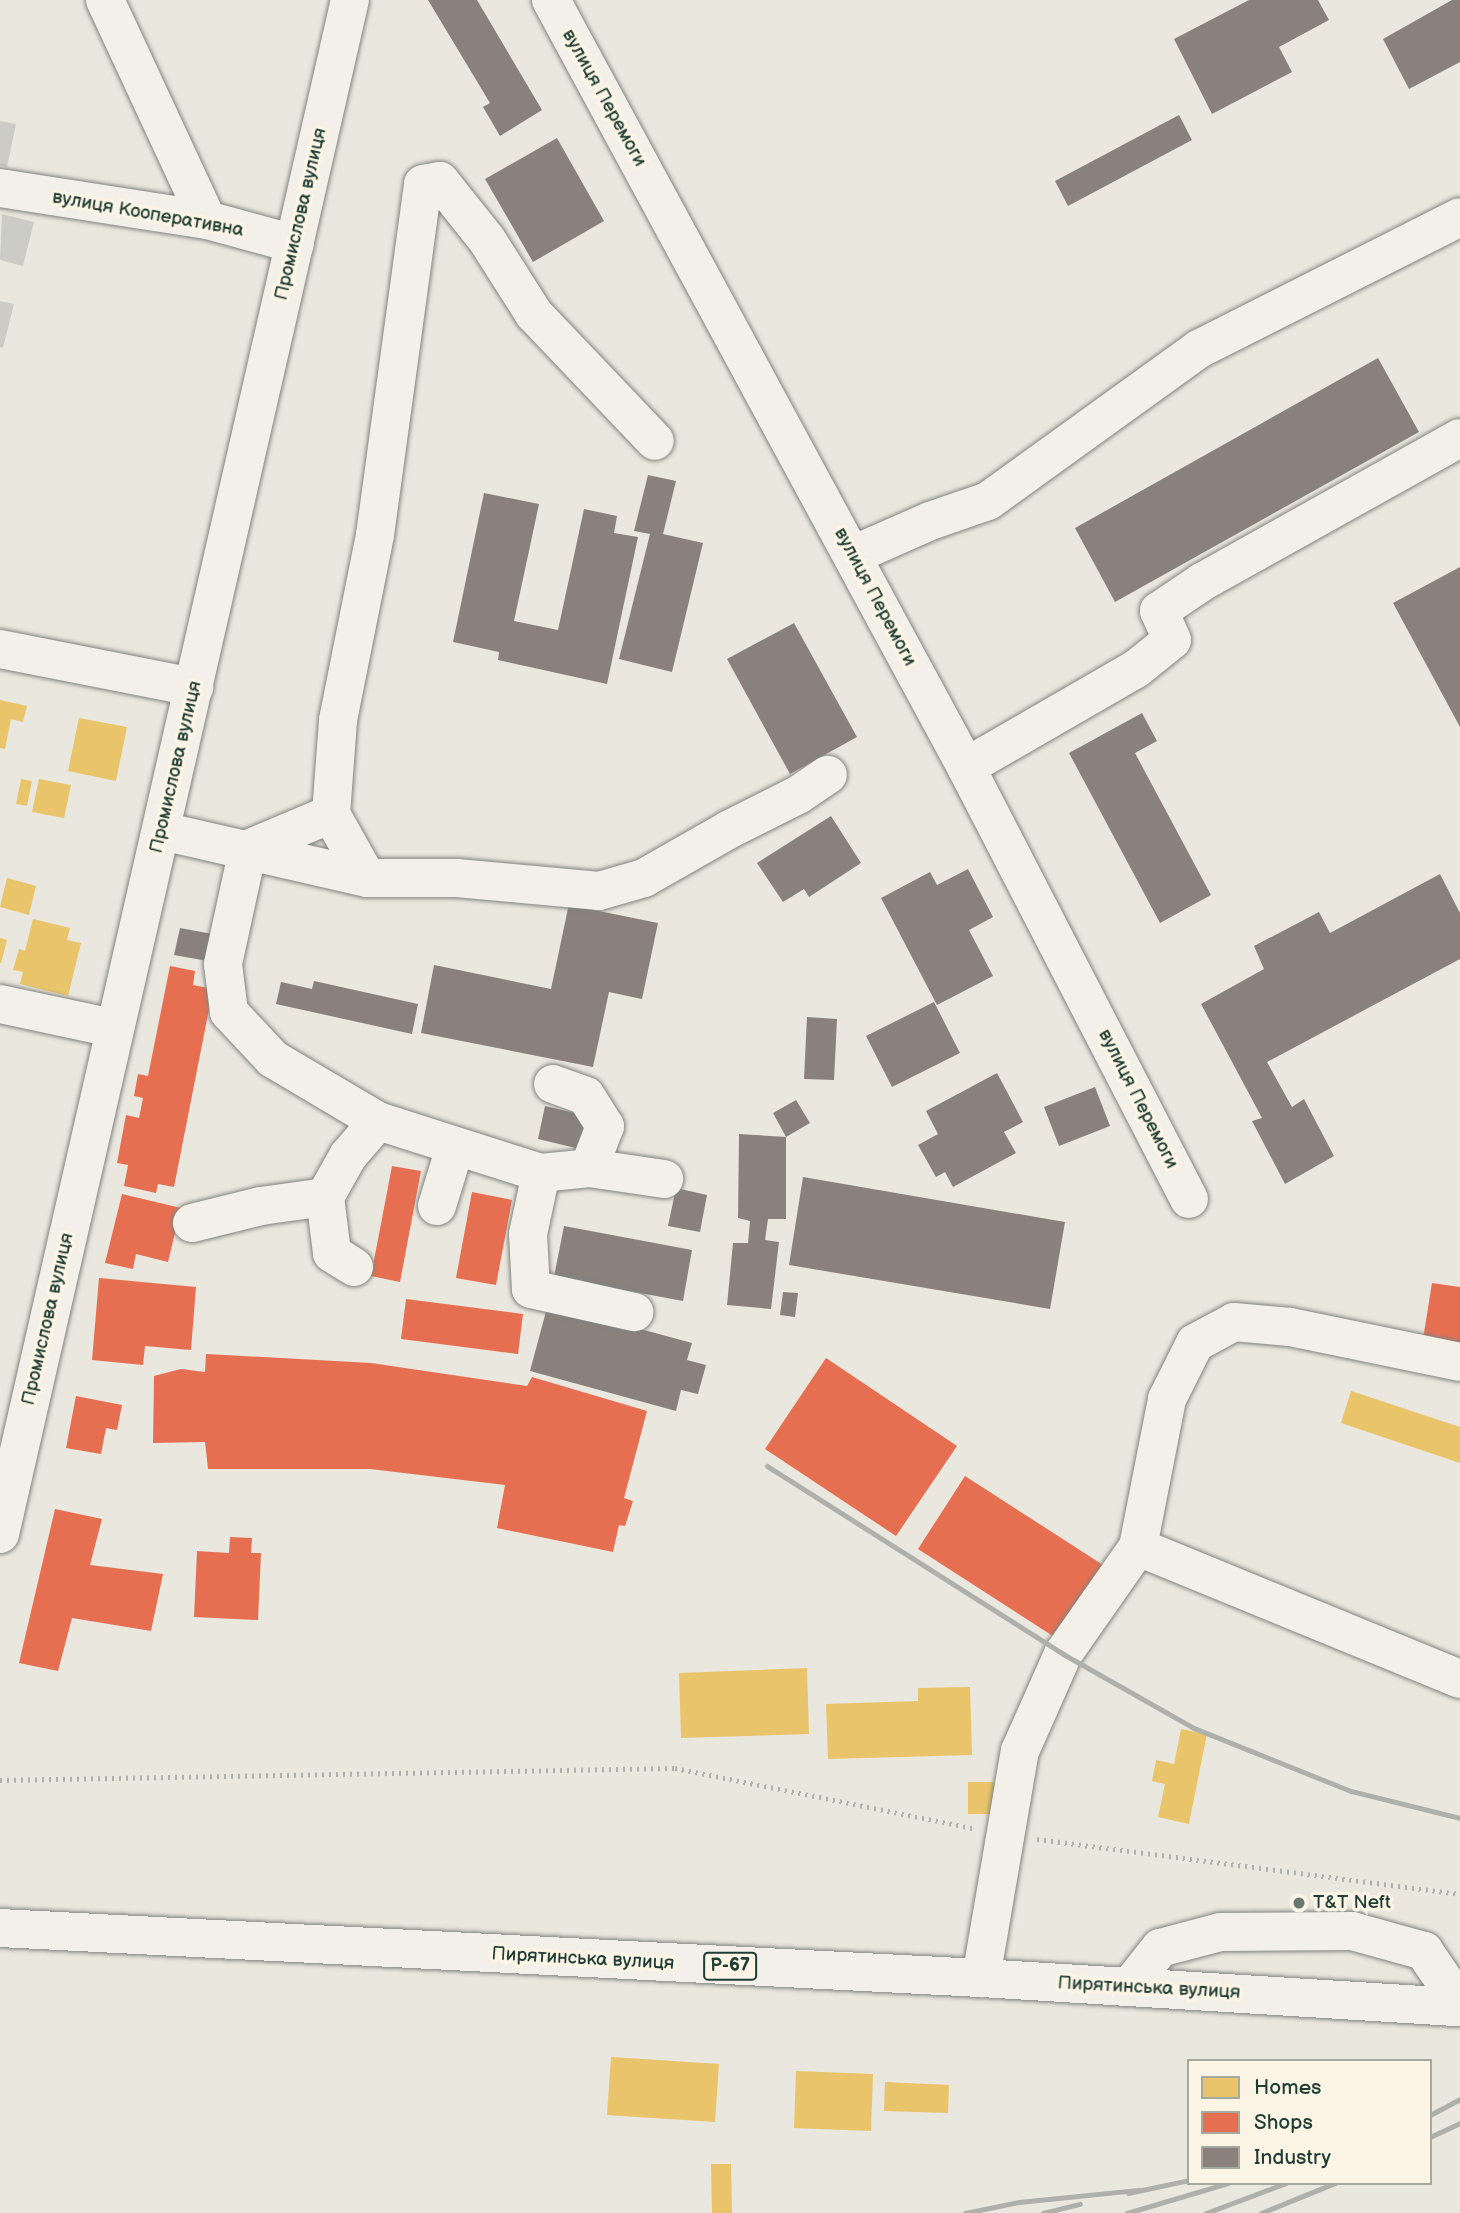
<!DOCTYPE html>
<meta charset="utf-8">
<style>
body{margin:0}
#map{position:relative;width:1460px;height:2213px;overflow:hidden;background:#eae7df;font-family:"Balsamiq Sans",sans-serif}
div>[style]{position:absolute}
[style*='--x']{left:calc(var(--x)*1px);top:calc(var(--y)*1px);width:calc(var(--w)*1px);rotate:calc(var(--a)*1deg)}
.homes>*{inset:0;background:#e9c46a}
.shops>*{inset:0;background:#e76f51}
.industry>*{inset:0;background:#8a817c}
.building>*{inset:0;background:#ccccc6}
.path>*{height:4.5px;margin-top:-2.25px;transform-origin:0;background:repeating-linear-gradient(90deg,#aeb1ab 0 2px,transparent 0 7px)}
.roads{filter:drop-shadow(0 0 2px #80847f) drop-shadow(0 0 2px #80847f)}
.minor>*{height:38px;margin:-19px;padding:0 19px;transform-origin:19px;border-radius:19px;background:#f3f0ea}
.major>*{height:38px;margin:-19px;padding:0 19px;transform-origin:19px;border-radius:19px;background:#f3f0ea}
.rail>*{height:5px;margin:-2.5px;padding:0 2.5px;transform-origin:2.5px;border-radius:2.5px;background:#aeb1ab}
.dots>*{width:19px;height:19px;translate:-50% -50%;box-sizing:border-box;border:4px solid #fcf5e5;border-radius:50%}
span{translate:-50% -50%;white-space:nowrap;text-align:center;line-height:1.15;-webkit-text-stroke:7px #fcf5e5;paint-order:stroke}
.shield-label span{padding:2px 5px;background:#fcf5e5;border:2px solid;border-radius:5px;-webkit-text-stroke-width:0}
.shield-label{font-size:18px;color:#1f3d34;font-weight:700}
.street-label{font-size:19px;color:#1f3d34}
.poi-label{font-size:19px;color:#1f3d34}
.left{translate:0 -50%;text-align:left}
.legend{position:absolute;left:1187px;top:2059px;width:245px;height:126px;box-sizing:border-box;background:#fcf5e5;border:2px solid #a4ab9e;margin:0;padding:9px 12px;list-style:none;font-size:21px;color:#1f3d34}
.legend li{display:flex;align-items:center;gap:14px;height:35px}
.legend b{width:35px;border:2px solid #a4ab9e}
</style>
<div id="map">
<div class="homes">
<div style="clip-path:polygon(0 700px,27px 706px,23px 722px,11px 719px,5px 749px,0 748px)"></div>
<div style="clip-path:polygon(79px 718px,127px 727px,116px 781px,68px 771px)"></div>
<div style="clip-path:polygon(21px 779px,32px 781px,27px 806px,16px 804px)"></div>
<div style="clip-path:polygon(39px 779px,71px 785px,64px 818px,32px 812px)"></div>
<div style="clip-path:polygon(7px 878px,36px 886px,29px 915px,0 907px)"></div>
<div style="clip-path:polygon(33px 919px,70px 928px,67px 940px,81px 943px,68px 996px,20px 984px,23px 972px,13px 970px,19px 949px,25px 951px)"></div>
<div style="clip-path:polygon(0 938px,7px 940px,1px 963px,0 963px)"></div>
<div style="clip-path:polygon(1351px 1391px,1460px 1427px,1460px 1463px,1341px 1423px)"></div>
<div style="clip-path:polygon(807px 1668px,809px 1734px,681px 1738px,679px 1673px)"></div>
<div style="clip-path:polygon(970px 1687px,972px 1755px,828px 1759px,826px 1704px,918px 1701px,918px 1688px)"></div>
<div style="clip-path:polygon(1181px 1729px,1207px 1734px,1189px 1824px,1158px 1817px,1165px 1784px,1152px 1781px,1156px 1760px,1174px 1764px)"></div>
<div style="clip-path:polygon(968px 1782px,994px 1782px,995px 1814px,968px 1814px)"></div>
<div style="clip-path:polygon(611px 2057px,719px 2064px,715px 2122px,607px 2115px)"></div>
<div style="clip-path:polygon(796px 2071px,873px 2074px,871px 2131px,794px 2128px)"></div>
<div style="clip-path:polygon(885px 2082px,949px 2085px,948px 2113px,884px 2111px)"></div>
<div style="clip-path:polygon(711px 2164px,731px 2164px,732px 2213px,712px 2213px)"></div>
</div>
<div class="shops">
<div style="clip-path:polygon(170px 966px,195px 971px,193px 985px,213px 989px,174px 1187px,158px 1184px,156px 1193px,124px 1186px,128px 1165px,117px 1163px,126px 1115px,139px 1118px,143px 1098px,134px 1096px,138px 1074px,148px 1076px)"></div>
<div style="clip-path:polygon(392px 1166px,421px 1171px,400px 1282px,371px 1276px)"></div>
<div style="clip-path:polygon(472px 1192px,512px 1200px,496px 1285px,456px 1278px)"></div>
<div style="clip-path:polygon(122px 1194px,181px 1208px,168px 1262px,136px 1254px,133px 1269px,105px 1263px)"></div>
<div style="clip-path:polygon(99px 1278px,196px 1287px,191px 1350px,145px 1346px,143px 1365px,92px 1360px)"></div>
<div style="clip-path:polygon(1432px 1283px,1460px 1287px,1460px 1345px,1423px 1339px)"></div>
<div style="clip-path:polygon(406px 1299px,523px 1314px,518px 1354px,401px 1339px)"></div>
<div style="clip-path:polygon(206px 1354px,371px 1363px,527px 1386px,532px 1377px,647px 1411px,624px 1498px,633px 1501px,625px 1526px,619px 1525px,613px 1552px,497px 1528px,505px 1485px,370px 1469px,208px 1469px,205px 1442px,153px 1443px,154px 1376px,181px 1369px,205px 1372px)"></div>
<div style="clip-path:polygon(826px 1358px,957px 1446px,896px 1536px,765px 1449px)"></div>
<div style="clip-path:polygon(76px 1396px,122px 1405px,117px 1430px,106px 1428px,101px 1454px,66px 1448px)"></div>
<div style="clip-path:polygon(965px 1476px,1103px 1565px,1056px 1638px,918px 1549px)"></div>
<div style="clip-path:polygon(55px 1509px,102px 1519px,90px 1565px,163px 1574px,151px 1631px,72px 1618px,58px 1671px,19px 1663px)"></div>
<div style="clip-path:polygon(230px 1537px,252px 1538px,251px 1553px,261px 1553px,258px 1620px,194px 1617px,197px 1551px,229px 1553px)"></div>
</div>
<div class="industry">
<div style="clip-path:polygon(428px 0,477px 0,542px 110px,500px 136px,483px 107px,490px 103px)"></div>
<div style="clip-path:polygon(1249px 0,1318px 0,1329px 20px,1279px 47px,1292px 72px,1212px 114px,1174px 39px)"></div>
<div style="clip-path:polygon(1452px 0,1460px 0,1460px 62px,1409px 89px,1383px 39px)"></div>
<div style="clip-path:polygon(1179px 115px,1192px 140px,1068px 206px,1055px 181px)"></div>
<div style="clip-path:polygon(557px 138px,604px 221px,533px 262px,485px 179px)"></div>
<div style="clip-path:polygon(1378px 358px,1419px 432px,1115px 602px,1075px 528px)"></div>
<div style="clip-path:polygon(648px 475px,676px 481px,663px 534px,703px 543px,672px 672px,619px 659px,650px 534px,634px 531px)"></div>
<div style="clip-path:polygon(484px 493px,539px 504px,514px 621px,558px 630px,584px 509px,617px 516px,614px 533px,638px 537px,607px 684px,498px 660px,499px 652px,453px 642px)"></div>
<div style="clip-path:polygon(1460px 567px,1460px 727px,1393px 603px)"></div>
<div style="clip-path:polygon(794px 623px,857px 737px,790px 774px,727px 659px)"></div>
<div style="clip-path:polygon(1142px 713px,1157px 741px,1135px 753px,1211px 895px,1160px 923px,1069px 753px)"></div>
<div style="clip-path:polygon(831px 816px,861px 863px,809px 897px,804px 889px,783px 902px,757px 863px)"></div>
<div style="clip-path:polygon(968px 869px,993px 917px,969px 930px,993px 976px,937px 1005px,881px 898px,930px 872px,937px 885px)"></div>
<div style="clip-path:polygon(1440px 874px,1460px 913px,1460px 959px,1267px 1062px,1292px 1107px,1304px 1099px,1334px 1156px,1285px 1184px,1252px 1121px,1262px 1118px,1201px 1004px,1264px 969px,1254px 946px,1319px 912px,1330px 933px)"></div>
<div style="clip-path:polygon(570px 899px,595px 904px,594px 910px,658px 923px,642px 999px,609px 992px,593px 1067px,421px 1033px,434px 965px,551px 989px)"></div>
<div style="clip-path:polygon(180px 928px,218px 935px,213px 962px,174px 955px)"></div>
<div style="clip-path:polygon(314px 981px,418px 1004px,412px 1034px,276px 1004px,281px 982px,312px 989px)"></div>
<div style="clip-path:polygon(934px 1002px,960px 1053px,892px 1087px,866px 1036px)"></div>
<div style="clip-path:polygon(807px 1017px,837px 1019px,834px 1080px,804px 1079px)"></div>
<div style="clip-path:polygon(997px 1073px,1023px 1122px,1004px 1132px,1016px 1153px,953px 1187px,945px 1172px,936px 1177px,918px 1145px,938px 1134px,926px 1111px)"></div>
<div style="clip-path:polygon(1095px 1087px,1110px 1126px,1059px 1146px,1044px 1107px)"></div>
<div style="clip-path:polygon(796px 1100px,810px 1123px,786px 1137px,786px 1219px,768px 1219px,765px 1240px,779px 1242px,771px 1309px,727px 1305px,733px 1243px,748px 1243px,750px 1221px,738px 1218px,739px 1134px,786px 1137px,773px 1113px)"></div>
<div style="clip-path:polygon(545px 1106px,592px 1117px,584px 1150px,538px 1139px)"></div>
<div style="clip-path:polygon(803px 1177px,1065px 1222px,1050px 1309px,789px 1265px)"></div>
<div style="clip-path:polygon(676px 1188px,707px 1195px,700px 1232px,668px 1226px)"></div>
<div style="clip-path:polygon(564px 1226px,692px 1250px,683px 1301px,554px 1277px)"></div>
<div style="clip-path:polygon(783px 1292px,798px 1293px,795px 1317px,780px 1315px)"></div>
<div style="clip-path:polygon(548px 1304px,692px 1343px,687px 1360px,706px 1365px,698px 1394px,681px 1390px,676px 1411px,530px 1371px)"></div>
</div>
<div class="building">
<div style="clip-path:polygon(0 121px,16px 124px,7px 167px,0 166px)"></div>
<div style="clip-path:polygon(2px 214px,34px 222px,23px 266px,0 260px)"></div>
<div style="clip-path:polygon(0 301px,14px 304px,3px 348px,0 347px)"></div>
</div>
<div class="path">
<div style="--x:0;--y:1780;--w:675;--a:-1.02"></div>
<div style="--x:675;--y:1768;--w:304;--a:11.4"></div>
<div style="--x:1037;--y:1839;--w:427;--a:7.4"></div>
</div>
<div class="roads">
<div class="minor">
<div style="--x:105;--y:0;--w:242;--a:65.1"></div>
<div style="--x:551;--y:0;--w:872;--a:61.58"></div>
<div style="--x:966;--y:767;--w:486;--a:62.7"></div>
<div style="--x:0;--y:188;--w:209;--a:8.8"></div>
<div style="--x:207;--y:220;--w:91;--a:15.3"></div>
<div style="--x:853;--y:555;--w:84;--a:-23.8"></div>
<div style="--x:930;--y:521;--w:61;--a:-19"></div>
<div style="--x:988;--y:501;--w:260;--a:-35.8"></div>
<div style="--x:1199;--y:349;--w:292;--a:-26.8"></div>
<div style="--x:0;--y:649;--w:198;--a:11.1"></div>
<div style="--x:966;--y:767;--w:196;--a:-30"></div>
<div style="--x:1136;--y:669;--w:46;--a:-38.9"></div>
<div style="--x:1172;--y:640;--w:32;--a:-114"></div>
<div style="--x:1159;--y:611;--w:52;--a:-34"></div>
<div style="--x:1202;--y:582;--w:295;--a:-29.2"></div>
<div style="--x:331;--y:814;--w:90;--a:157.1"></div>
<div style="--x:248;--y:849;--w:118;--a:102.3"></div>
<div style="--x:223;--y:964;--w:48;--a:82.9"></div>
<div style="--x:229;--y:1012;--w:64;--a:46.9"></div>
<div style="--x:273;--y:1059;--w:122;--a:30.6"></div>
<div style="--x:378;--y:1121;--w:171;--a:17.7"></div>
<div style="--x:541;--y:1173;--w:48;--a:-5.9"></div>
<div style="--x:589;--y:1168;--w:76;--a:8.3"></div>
<div style="--x:162;--y:831;--w:210;--a:12.9"></div>
<div style="--x:367;--y:878;--w:90;--a:0"></div>
<div style="--x:457;--y:878;--w:143;--a:5.2"></div>
<div style="--x:599;--y:891;--w:47;--a:-16.1"></div>
<div style="--x:644;--y:878;--w:97;--a:-29.7"></div>
<div style="--x:728;--y:830;--w:78;--a:-26.6"></div>
<div style="--x:798;--y:795;--w:36;--a:-34"></div>
<div style="--x:367;--y:878;--w:73;--a:-119.4"></div>
<div style="--x:331;--y:814;--w:94;--a:-85.7"></div>
<div style="--x:338;--y:720;--w:189;--a:-78.7"></div>
<div style="--x:375;--y:535;--w:354;--a:-82.2"></div>
<div style="--x:423;--y:184;--w:17;--a:-10"></div>
<div style="--x:440;--y:181;--w:75;--a:51.5"></div>
<div style="--x:487;--y:240;--w:88;--a:57.6"></div>
<div style="--x:534;--y:314;--w:175;--a:46.4"></div>
<div style="--x:0;--y:1004;--w:116;--a:12"></div>
<div style="--x:553;--y:1084;--w:35;--a:20"></div>
<div style="--x:586;--y:1096;--w:36;--a:58"></div>
<div style="--x:605;--y:1126;--w:45;--a:110.9"></div>
<div style="--x:541;--y:1173;--w:62;--a:102"></div>
<div style="--x:528;--y:1234;--w:55;--a:86.9"></div>
<div style="--x:531;--y:1289;--w:106;--a:12.6"></div>
<div style="--x:437;--y:1206;--w:62;--a:-73"></div>
<div style="--x:192;--y:1223;--w:71;--a:-13.8"></div>
<div style="--x:261;--y:1206;--w:65;--a:-8"></div>
<div style="--x:354;--y:1267;--w:26;--a:-148"></div>
<div style="--x:332;--y:1253;--w:56;--a:-97.1"></div>
<div style="--x:325;--y:1197;--w:47;--a:-60.7"></div>
<div style="--x:348;--y:1156;--w:46;--a:-49.4"></div>
<div style="--x:0;--y:1534;--w:1573;--a:-77.15"></div>
<div style="--x:1138;--y:1547;--w:151;--a:-78.9"></div>
<div style="--x:1167;--y:1399;--w:63;--a:-63.4"></div>
<div style="--x:1195;--y:1343;--w:44;--a:-28.3"></div>
<div style="--x:1234;--y:1322;--w:56;--a:5.1"></div>
<div style="--x:1290;--y:1327;--w:174;--a:11.6"></div>
<div style="--x:981;--y:1978;--w:230;--a:-80.3"></div>
<div style="--x:1020;--y:1751;--w:106;--a:-66.1"></div>
<div style="--x:1063;--y:1654;--w:131;--a:-55"></div>
<div style="--x:1138;--y:1547;--w:348;--a:22.3"></div>
<div style="--x:1129;--y:1987;--w:50;--a:-51.5"></div>
<div style="--x:1160;--y:1948;--w:62;--a:-14.9"></div>
<div style="--x:1220;--y:1932;--w:132;--a:-0.4"></div>
<div style="--x:1352;--y:1931;--w:75;--a:15.5"></div>
<div style="--x:1424;--y:1951;--w:64;--a:55.8"></div>
</div>
<div class="major">
<div style="--x:0;--y:1928;--w:982;--a:2.92"></div>
<div style="--x:981;--y:1978;--w:480;--a:3.5"></div>
</div>
</div>
<div class="rail">
<div style="--x:767;--y:1466;--w:351;--a:32.4"></div>
<div style="--x:1063;--y:1654;--w:150;--a:29.5"></div>
<div style="--x:1194;--y:1728;--w:169;--a:21.9"></div>
<div style="--x:1351;--y:1791;--w:112;--a:13.9"></div>
<div style="--x:1430;--y:2115;--w:34;--a:-28"></div>
<div style="--x:1430;--y:2137;--w:33;--a:-25"></div>
<div style="--x:1128;--y:2193;--w:62;--a:-12"></div>
<div style="--x:965;--y:2213;--w:55;--a:-11.5"></div>
<div style="--x:1019;--y:2202;--w:120;--a:-5.8"></div>
<div style="--x:1043;--y:2213;--w:38;--a:-14"></div>
<div style="--x:1127;--y:2213;--w:105;--a:-16.5"></div>
<div style="--x:1206;--y:2213;--w:85;--a:-20.6"></div>
<div style="--x:1261;--y:2213;--w:80;--a:-22.1"></div>
</div>
<div class="dots">
<div style="left:1299px;top:1903px;background:#667870"></div>
</div>
<div class="shield-label">
<span style="left:730px;top:1966px">Р-67</span>
</div>
<div class="street-label">
<span style="left:604px;top:98px;rotate:61deg">вулиця Перемоги</span>
<span style="left:148px;top:214px;rotate:10deg">вулиця Кооперативна</span>
<span style="left:301px;top:214px;rotate:-77deg">Промислова вулиця</span>
<span style="left:875px;top:597px;rotate:62deg">вулиця Перемоги</span>
<span style="left:176px;top:767px;rotate:-77deg">Промислова вулиця</span>
<span style="left:1138px;top:1099px;rotate:63deg">вулиця Перемоги</span>
<span style="left:48px;top:1319px;rotate:-77deg">Промислова вулиця</span>
<span style="left:583px;top:1959px;rotate:3deg">Пирятинська вулиця</span>
<span style="left:1149px;top:1988px;rotate:3deg">Пирятинська вулиця</span>
</div>
<div class="poi-label">
<span class="left" style="left:1313px;top:1903px">T&amp;T Neft</span>
</div>
<ul class="legend">
<li><b style="height:19px;background:#e9c46a"></b>Homes</li>
<li><b style="height:19px;background:#e76f51"></b>Shops</li>
<li><b style="height:19px;background:#8a817c"></b>Industry</li>
</ul>
</div>
